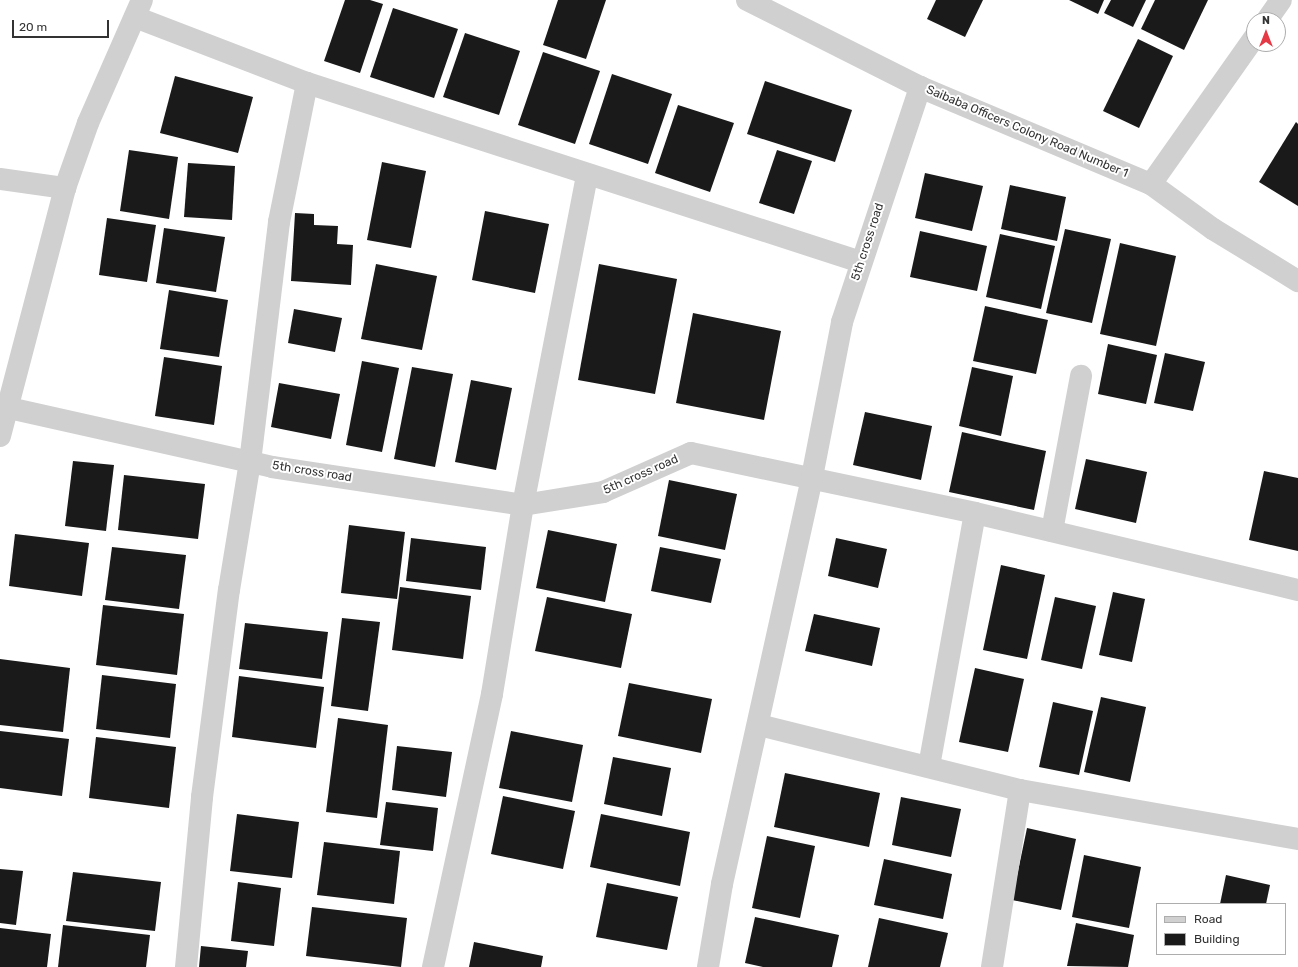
<!DOCTYPE html>
<style>
body{margin:0}
#map{position:relative;width:1298px;height:967px;overflow:hidden;background:#fff;font-family:Rubik,sans-serif}
div>[style]{position:absolute}
[style*='--x']{left:calc(var(--x)*1px);top:calc(var(--y)*1px);width:calc(var(--w)*1px);rotate:calc(var(--a)*1deg)}
.building>*{inset:0;background:#1a1a1a}
.minor>*{height:22px;margin:-11px;padding:0 11px;transform-origin:11px;border-radius:11px;background:#d0d0d0}
.tertiary>*{height:22px;margin:-11px;padding:0 11px;transform-origin:11px;border-radius:11px;background:#d0d0d0}
span{translate:-50% -50%;white-space:nowrap;text-align:center;line-height:1.15;-webkit-text-stroke:4px #fff;paint-order:stroke}
.street-label{font-size:12px;color:#333}
.legend{position:absolute;left:1156px;top:903px;width:130px;height:52px;box-sizing:border-box;background:#fff;border:1px solid #adadad;margin:0;padding:5px 7px;list-style:none;font-size:12px;color:#333}
.legend li{display:flex;align-items:center;gap:8px;height:20px}
.legend b{width:20px;border:1px solid #adadad}
.north{position:absolute;left:1246px;top:12px;width:40px;height:40px;box-sizing:border-box;background:#fff;border:1px solid #adadad;border-radius:50%;rotate:0deg;font-size:11px;font-weight:700;line-height:16px;text-align:center;color:#333}
.north::after{content:'';display:block;margin:auto;width:14px;height:18px;background:#e63946;clip-path:polygon(50% 0,100% 100%,50% 72%,0 100%)}
.scale{position:absolute;left:12px;top:20px;width:97px;height:18px;box-sizing:border-box;border:2px solid #333;border-top:0;padding-left:5px;font-size:12px;line-height:14px;white-space:nowrap;color:#333;-webkit-text-stroke:3px #fff;paint-order:stroke}
</style>
<div id="map">
<div class="building">
<div style="clip-path:polygon(345px 0,370px 0,383px 4px,360px 73px,324px 61px)"></div>
<div style="clip-path:polygon(558px 0,606px 0,586px 59px,543px 45px)"></div>
<div style="clip-path:polygon(936px 0,983px 0,965px 37px,927px 19px)"></div>
<div style="clip-path:polygon(1069px 0,1104px 0,1098px 14px)"></div>
<div style="clip-path:polygon(1111px 0,1146px 0,1133px 27px,1104px 13px)"></div>
<div style="clip-path:polygon(1155px 0,1208px 0,1184px 50px,1141px 29px)"></div>
<div style="clip-path:polygon(393px 8px,458px 29px,434px 98px,370px 77px)"></div>
<div style="clip-path:polygon(465px 33px,520px 51px,499px 115px,443px 97px)"></div>
<div style="clip-path:polygon(1138px 39px,1173px 56px,1139px 128px,1103px 111px)"></div>
<div style="clip-path:polygon(543px 52px,600px 71px,575px 144px,518px 125px)"></div>
<div style="clip-path:polygon(612px 74px,672px 94px,648px 164px,589px 144px)"></div>
<div style="clip-path:polygon(175px 76px,253px 97px,238px 153px,160px 133px)"></div>
<div style="clip-path:polygon(765px 81px,852px 110px,835px 162px,747px 134px)"></div>
<div style="clip-path:polygon(678px 105px,734px 123px,710px 192px,655px 173px)"></div>
<div style="clip-path:polygon(1296px 122px,1298px 124px,1298px 206px,1259px 182px)"></div>
<div style="clip-path:polygon(129px 150px,178px 157px,169px 219px,120px 211px)"></div>
<div style="clip-path:polygon(777px 150px,812px 161px,794px 214px,759px 203px)"></div>
<div style="clip-path:polygon(382px 162px,426px 171px,411px 248px,367px 240px)"></div>
<div style="clip-path:polygon(188px 163px,235px 166px,232px 220px,184px 217px)"></div>
<div style="clip-path:polygon(925px 173px,983px 186px,972px 231px,915px 218px)"></div>
<div style="clip-path:polygon(1010px 185px,1066px 197px,1057px 241px,1001px 229px)"></div>
<div style="clip-path:polygon(485px 211px,549px 224px,535px 293px,472px 280px)"></div>
<div style="clip-path:polygon(295px 213px,314px 214px,314px 225px,338px 226px,337px 244px,353px 245px,351px 285px,291px 281px)"></div>
<div style="clip-path:polygon(107px 218px,156px 225px,147px 282px,99px 275px)"></div>
<div style="clip-path:polygon(164px 228px,225px 237px,216px 292px,156px 283px)"></div>
<div style="clip-path:polygon(1065px 229px,1111px 239px,1092px 323px,1046px 313px)"></div>
<div style="clip-path:polygon(920px 231px,987px 246px,977px 291px,910px 277px)"></div>
<div style="clip-path:polygon(1000px 234px,1055px 246px,1041px 309px,986px 297px)"></div>
<div style="clip-path:polygon(1120px 243px,1176px 256px,1156px 346px,1100px 334px)"></div>
<div style="clip-path:polygon(376px 264px,437px 276px,422px 350px,361px 339px)"></div>
<div style="clip-path:polygon(599px 264px,677px 279px,655px 394px,578px 380px)"></div>
<div style="clip-path:polygon(169px 290px,228px 300px,219px 357px,160px 349px)"></div>
<div style="clip-path:polygon(985px 306px,1048px 320px,1036px 374px,973px 361px)"></div>
<div style="clip-path:polygon(294px 309px,342px 318px,335px 352px,288px 343px)"></div>
<div style="clip-path:polygon(693px 313px,781px 331px,764px 420px,676px 403px)"></div>
<div style="clip-path:polygon(1108px 344px,1157px 355px,1146px 404px,1098px 394px)"></div>
<div style="clip-path:polygon(1165px 353px,1205px 362px,1193px 411px,1154px 403px)"></div>
<div style="clip-path:polygon(164px 357px,222px 366px,214px 425px,155px 416px)"></div>
<div style="clip-path:polygon(362px 361px,399px 368px,382px 452px,346px 445px)"></div>
<div style="clip-path:polygon(412px 367px,453px 374px,435px 467px,394px 459px)"></div>
<div style="clip-path:polygon(972px 367px,1013px 376px,1001px 436px,959px 426px)"></div>
<div style="clip-path:polygon(471px 380px,512px 388px,496px 470px,455px 462px)"></div>
<div style="clip-path:polygon(279px 383px,340px 394px,331px 439px,271px 427px)"></div>
<div style="clip-path:polygon(865px 412px,932px 426px,921px 480px,853px 465px)"></div>
<div style="clip-path:polygon(962px 432px,1046px 451px,1034px 510px,949px 492px)"></div>
<div style="clip-path:polygon(1086px 459px,1147px 472px,1136px 523px,1075px 509px)"></div>
<div style="clip-path:polygon(73px 461px,114px 465px,106px 531px,65px 526px)"></div>
<div style="clip-path:polygon(1264px 471px,1298px 478px,1298px 551px,1249px 540px)"></div>
<div style="clip-path:polygon(124px 475px,205px 484px,198px 539px,118px 530px)"></div>
<div style="clip-path:polygon(669px 480px,737px 494px,725px 550px,658px 536px)"></div>
<div style="clip-path:polygon(349px 525px,405px 532px,397px 599px,341px 593px)"></div>
<div style="clip-path:polygon(548px 530px,617px 544px,605px 602px,536px 588px)"></div>
<div style="clip-path:polygon(15px 534px,89px 543px,82px 596px,9px 586px)"></div>
<div style="clip-path:polygon(411px 538px,486px 547px,481px 590px,406px 581px)"></div>
<div style="clip-path:polygon(836px 538px,887px 549px,878px 588px,828px 576px)"></div>
<div style="clip-path:polygon(112px 547px,186px 555px,179px 609px,105px 600px)"></div>
<div style="clip-path:polygon(660px 547px,721px 559px,711px 603px,651px 591px)"></div>
<div style="clip-path:polygon(1001px 565px,1045px 575px,1027px 659px,983px 650px)"></div>
<div style="clip-path:polygon(400px 587px,471px 596px,463px 659px,392px 650px)"></div>
<div style="clip-path:polygon(1113px 592px,1145px 599px,1132px 662px,1099px 655px)"></div>
<div style="clip-path:polygon(547px 597px,632px 614px,621px 668px,535px 651px)"></div>
<div style="clip-path:polygon(1055px 597px,1096px 606px,1082px 669px,1041px 660px)"></div>
<div style="clip-path:polygon(103px 605px,184px 614px,177px 675px,96px 665px)"></div>
<div style="clip-path:polygon(814px 614px,880px 628px,872px 666px,805px 651px)"></div>
<div style="clip-path:polygon(342px 618px,380px 622px,368px 711px,331px 706px)"></div>
<div style="clip-path:polygon(245px 623px,328px 632px,322px 679px,239px 669px)"></div>
<div style="clip-path:polygon(0 659px,70px 668px,63px 732px,0 725px)"></div>
<div style="clip-path:polygon(975px 668px,1024px 679px,1008px 752px,959px 742px)"></div>
<div style="clip-path:polygon(102px 675px,176px 684px,170px 738px,96px 729px)"></div>
<div style="clip-path:polygon(239px 676px,324px 687px,316px 748px,232px 737px)"></div>
<div style="clip-path:polygon(629px 683px,712px 699px,701px 753px,618px 736px)"></div>
<div style="clip-path:polygon(1101px 697px,1146px 707px,1130px 782px,1084px 772px)"></div>
<div style="clip-path:polygon(1053px 702px,1093px 711px,1079px 775px,1039px 767px)"></div>
<div style="clip-path:polygon(338px 718px,388px 725px,377px 818px,326px 812px)"></div>
<div style="clip-path:polygon(0 731px,69px 739px,62px 796px,0 788px)"></div>
<div style="clip-path:polygon(511px 731px,583px 745px,572px 802px,499px 788px)"></div>
<div style="clip-path:polygon(96px 737px,176px 747px,169px 808px,89px 798px)"></div>
<div style="clip-path:polygon(397px 746px,452px 752px,446px 797px,392px 790px)"></div>
<div style="clip-path:polygon(613px 757px,671px 768px,662px 816px,604px 804px)"></div>
<div style="clip-path:polygon(785px 773px,880px 793px,869px 847px,774px 827px)"></div>
<div style="clip-path:polygon(503px 796px,575px 811px,563px 869px,491px 854px)"></div>
<div style="clip-path:polygon(901px 797px,961px 809px,951px 857px,892px 845px)"></div>
<div style="clip-path:polygon(386px 802px,438px 808px,433px 851px,380px 845px)"></div>
<div style="clip-path:polygon(237px 814px,299px 822px,292px 878px,230px 871px)"></div>
<div style="clip-path:polygon(601px 814px,690px 832px,680px 886px,590px 867px)"></div>
<div style="clip-path:polygon(1027px 828px,1076px 839px,1061px 910px,1012px 900px)"></div>
<div style="clip-path:polygon(767px 836px,815px 846px,800px 918px,752px 908px)"></div>
<div style="clip-path:polygon(324px 842px,400px 851px,394px 904px,317px 895px)"></div>
<div style="clip-path:polygon(1084px 855px,1141px 867px,1129px 928px,1072px 917px)"></div>
<div style="clip-path:polygon(884px 859px,952px 874px,943px 919px,874px 905px)"></div>
<div style="clip-path:polygon(0 869px,23px 871px,16px 925px,0 923px)"></div>
<div style="clip-path:polygon(73px 872px,161px 882px,155px 931px,66px 921px)"></div>
<div style="clip-path:polygon(1226px 875px,1270px 885px,1266px 904px,1220px 904px)"></div>
<div style="clip-path:polygon(238px 882px,281px 888px,274px 946px,231px 941px)"></div>
<div style="clip-path:polygon(607px 883px,678px 897px,667px 950px,596px 937px)"></div>
<div style="clip-path:polygon(312px 907px,407px 918px,401px 967px,306px 956px)"></div>
<div style="clip-path:polygon(755px 917px,839px 935px,832px 967px,763px 967px,745px 963px)"></div>
<div style="clip-path:polygon(879px 918px,948px 933px,940px 967px,868px 967px)"></div>
<div style="clip-path:polygon(1076px 923px,1134px 935px,1128px 967px,1067px 966px)"></div>
<div style="clip-path:polygon(63px 925px,150px 935px,146px 967px,58px 967px)"></div>
<div style="clip-path:polygon(0 928px,51px 934px,47px 967px,0 967px)"></div>
<div style="clip-path:polygon(474px 942px,543px 956px,541px 967px,469px 967px)"></div>
<div style="clip-path:polygon(201px 946px,248px 951px,246px 967px,199px 967px)"></div>
</div>
<div class="minor">
<div style="--x:747;--y:0;--w:194;--a:26.7"></div>
<div style="--x:920;--y:87;--w:251;--a:22.8"></div>
<div style="--x:1151;--y:184;--w:77;--a:36"></div>
<div style="--x:1213;--y:229;--w:100;--a:31.5"></div>
<div style="--x:135;--y:17;--w:184;--a:21"></div>
<div style="--x:307;--y:83;--w:582;--a:17.91"></div>
<div style="--x:1267;--y:20;--w:24;--a:-55"></div>
<div style="--x:0;--y:179;--w:66;--a:7.9"></div>
<div style="--x:1151;--y:184;--w:179;--a:-54.8"></div>
<div style="--x:0;--y:406;--w:279;--a:12.6"></div>
<div style="--x:272;--y:467;--w:254;--a:8.6"></div>
<div style="--x:523;--y:505;--w:81;--a:-9.2"></div>
<div style="--x:603;--y:492;--w:96;--a:-23.9"></div>
<div style="--x:691;--y:453;--w:290;--a:11.9"></div>
<div style="--x:975;--y:513;--w:257;--a:100.3"></div>
<div style="--x:975;--y:513;--w:332;--a:13.4"></div>
<div style="--x:1052;--y:531;--w:158;--a:-79.4"></div>
<div style="--x:759;--y:725;--w:269;--a:14"></div>
<div style="--x:1020;--y:790;--w:282;--a:10"></div>
<div style="--x:186;--y:967;--w:171;--a:-84.6"></div>
<div style="--x:202;--y:797;--w:209;--a:-82.6"></div>
<div style="--x:229;--y:590;--w:130;--a:-80.7"></div>
<div style="--x:250;--y:462;--w:242;--a:-83.1"></div>
<div style="--x:279;--y:222;--w:142;--a:-78.6"></div>
<div style="--x:433;--y:967;--w:279;--a:-77.8"></div>
<div style="--x:492;--y:694;--w:192;--a:-80.7"></div>
<div style="--x:523;--y:505;--w:336;--a:-79"></div>
<div style="--x:708;--y:967;--w:84;--a:-80.4"></div>
<div style="--x:722;--y:884;--w:417;--a:-77.5"></div>
<div style="--x:812;--y:477;--w:158;--a:-79"></div>
<div style="--x:842;--y:322;--w:248;--a:-71.6"></div>
<div style="--x:992;--y:967;--w:179;--a:-81"></div>
</div>
<div class="tertiary">
<div style="--x:0;--y:436;--w:256;--a:-75.3"></div>
<div style="--x:65;--y:188;--w:69;--a:-70.5"></div>
<div style="--x:88;--y:123;--w:134;--a:-66.3"></div>
</div>
<div class="street-label">
<span style="left:1027px;top:132px;rotate:23deg">Saibaba Officers Colony Road Number 1</span>
<span style="left:868px;top:242px;rotate:-72deg">5th cross road</span>
<span style="left:312px;top:472px;rotate:9deg">5th cross road</span>
<span style="left:641px;top:475px;rotate:-24deg">5th cross road</span>
</div>
<ul class="legend">
<li><b style="height:5px;background:#d0d0d0"></b>Road</li>
<li><b style="height:11px;background:#1a1a1a"></b>Building</li>
</ul>
<div class="north">N</div>
<div class="scale">20 m</div>
</div>
